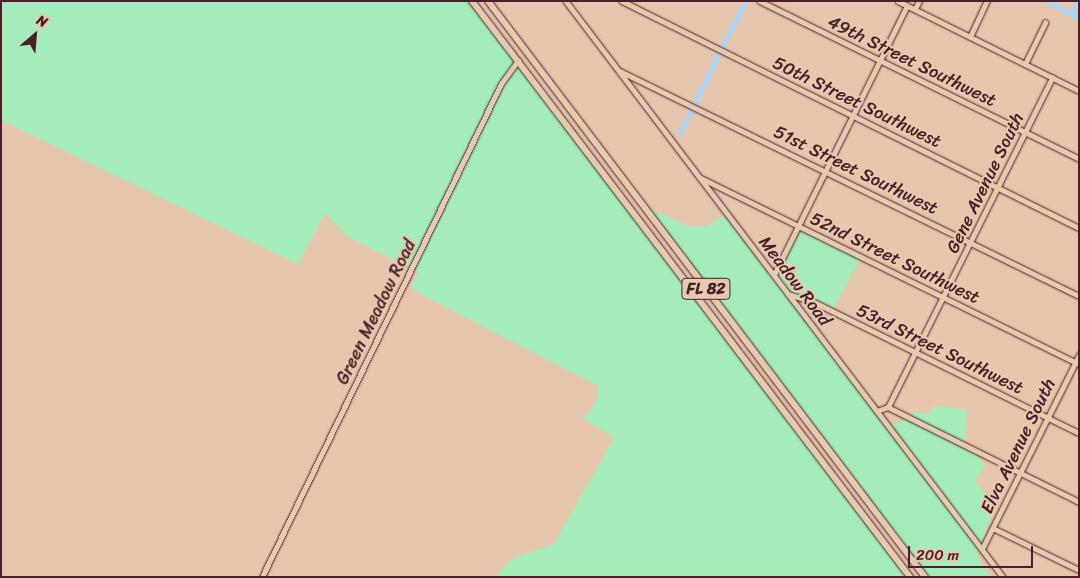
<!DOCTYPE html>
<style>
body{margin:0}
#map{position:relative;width:1080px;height:578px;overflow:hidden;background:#e7c6ae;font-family:Sriracha,sans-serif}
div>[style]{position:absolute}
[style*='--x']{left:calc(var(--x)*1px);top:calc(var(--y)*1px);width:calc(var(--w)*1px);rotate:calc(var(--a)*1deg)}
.green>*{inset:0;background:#a4edbb}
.canal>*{height:4.5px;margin:-2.25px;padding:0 2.25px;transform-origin:2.25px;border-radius:2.25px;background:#aad6f6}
.roads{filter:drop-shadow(0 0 1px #4a1f2b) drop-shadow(0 0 1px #4a1f2b)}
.minor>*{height:4.5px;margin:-2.25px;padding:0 2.25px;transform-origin:2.25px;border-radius:2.25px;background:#e5caad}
.highway>*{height:6px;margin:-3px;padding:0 3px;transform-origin:3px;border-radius:3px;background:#e5caad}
span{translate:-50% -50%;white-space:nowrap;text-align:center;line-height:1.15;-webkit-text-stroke:4px #e5caad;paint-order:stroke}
.shield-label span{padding:1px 4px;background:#e5caad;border:1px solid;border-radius:4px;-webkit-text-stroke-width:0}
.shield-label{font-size:16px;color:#4a1f2b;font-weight:700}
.street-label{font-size:18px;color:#4a1f2b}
.frame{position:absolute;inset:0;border:2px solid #4a1f2b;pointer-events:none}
.north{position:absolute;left:10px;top:10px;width:50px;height:50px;-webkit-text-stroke:4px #e5caad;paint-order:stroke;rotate:27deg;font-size:14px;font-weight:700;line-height:20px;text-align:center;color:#4a1f2b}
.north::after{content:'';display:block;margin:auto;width:18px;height:22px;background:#4a1f2b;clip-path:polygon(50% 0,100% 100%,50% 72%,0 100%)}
.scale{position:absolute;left:908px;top:546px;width:125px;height:22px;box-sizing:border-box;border:2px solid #4a1f2b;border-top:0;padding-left:6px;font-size:15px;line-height:18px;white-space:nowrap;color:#4a1f2b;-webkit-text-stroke:4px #e5caad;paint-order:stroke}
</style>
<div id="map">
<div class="green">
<div style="clip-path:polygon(1px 1px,469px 1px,907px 577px,496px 577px,511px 559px,554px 544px,614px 438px,583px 418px,596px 403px,598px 386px,422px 295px,411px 286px,418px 272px,348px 237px,325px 213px,298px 264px,1px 120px)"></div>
<div style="clip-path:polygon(648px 208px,689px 226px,705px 227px,724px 215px,772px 278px,800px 226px,861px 257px,832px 311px,802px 297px,797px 308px,886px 422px,897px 424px,914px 412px,929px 414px,934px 406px,967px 410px,965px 441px,985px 465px,975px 480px,995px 507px,977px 555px,991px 577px,928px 577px)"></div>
</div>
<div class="canal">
<div style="--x:1047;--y:1;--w:36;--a:28"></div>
<div style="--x:1071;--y:14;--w:14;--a:-65"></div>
<div style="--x:722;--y:47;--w:51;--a:-63.4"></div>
<div style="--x:695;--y:102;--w:55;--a:-63.9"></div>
<div style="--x:680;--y:133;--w:28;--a:-64"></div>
</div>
<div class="roads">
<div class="minor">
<div style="--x:566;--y:1;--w:723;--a:52.81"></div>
<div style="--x:622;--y:1;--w:510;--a:26.41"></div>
<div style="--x:760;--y:1;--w:356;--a:26.3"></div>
<div style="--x:898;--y:1;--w:202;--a:26.4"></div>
<div style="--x:915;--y:9;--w:9;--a:-63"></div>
<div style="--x:970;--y:37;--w:40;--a:-65"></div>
<div style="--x:1025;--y:64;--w:46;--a:-64"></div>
<div style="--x:620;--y:71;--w:511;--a:26.11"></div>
<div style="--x:701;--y:178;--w:421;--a:26.2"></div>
<div style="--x:774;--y:275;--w:300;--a:-63.7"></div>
<div style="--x:788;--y:294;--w:27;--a:17"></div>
<div style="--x:814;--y:302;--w:296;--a:26.3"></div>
<div style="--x:888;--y:407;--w:368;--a:-63.5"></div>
<div style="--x:877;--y:411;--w:12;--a:-20"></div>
<div style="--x:888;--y:407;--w:213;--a:26.4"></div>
<div style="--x:993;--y:528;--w:96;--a:26"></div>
<div style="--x:982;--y:549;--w:217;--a:-63.4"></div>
<div style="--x:262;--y:577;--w:548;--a:-64.14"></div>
<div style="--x:501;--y:84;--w:29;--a:-54"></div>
</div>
<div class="highway">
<div style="--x:472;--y:1;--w:724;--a:52.75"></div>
<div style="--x:488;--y:1;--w:723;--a:52.81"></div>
</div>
</div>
<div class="shield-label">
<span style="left:706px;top:289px">FL 82</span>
</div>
<div class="street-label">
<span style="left:912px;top:61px;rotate:26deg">49th Street Southwest</span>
<span style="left:857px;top:102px;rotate:26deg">50th Street Southwest</span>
<span style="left:856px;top:170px;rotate:26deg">51st Street Southwest</span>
<span style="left:985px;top:183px;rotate:-64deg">Gene Avenue South</span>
<span style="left:895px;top:258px;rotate:26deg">52nd Street Southwest</span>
<span style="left:795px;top:281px;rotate:53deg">Meadow Road</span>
<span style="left:376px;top:312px;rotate:-64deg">Green Meadow Road</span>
<span style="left:940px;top:349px;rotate:26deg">53rd Street Southwest</span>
<span style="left:1018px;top:446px;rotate:-64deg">Elva Avenue South</span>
</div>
<div class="frame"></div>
<div class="north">N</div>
<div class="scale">200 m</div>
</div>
